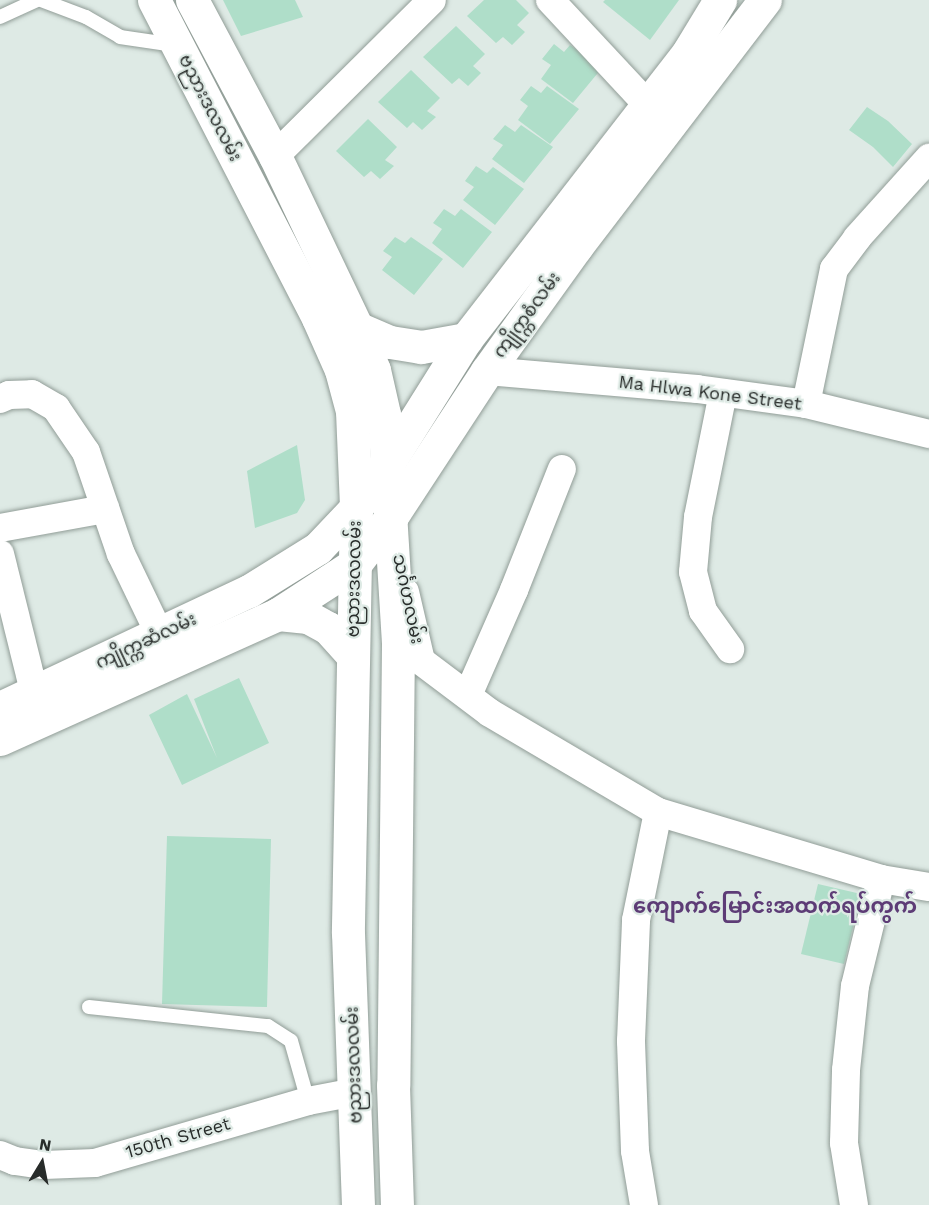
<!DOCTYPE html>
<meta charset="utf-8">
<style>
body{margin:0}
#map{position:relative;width:929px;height:1205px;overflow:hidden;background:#deeae5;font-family:"Work Sans","Noto Sans Myanmar",sans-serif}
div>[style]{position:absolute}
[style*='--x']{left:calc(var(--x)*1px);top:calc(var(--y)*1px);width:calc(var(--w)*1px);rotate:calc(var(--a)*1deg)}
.building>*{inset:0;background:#afdec9}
.roads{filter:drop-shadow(0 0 2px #919d97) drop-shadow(0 0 2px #919d97)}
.lane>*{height:14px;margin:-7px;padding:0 7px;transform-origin:7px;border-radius:7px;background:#fff}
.street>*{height:28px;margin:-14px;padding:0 14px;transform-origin:14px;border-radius:14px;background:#fff}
.primary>*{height:33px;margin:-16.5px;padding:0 16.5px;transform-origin:16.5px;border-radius:16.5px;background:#fff}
span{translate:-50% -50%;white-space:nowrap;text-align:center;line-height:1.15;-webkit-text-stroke:4.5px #deeae5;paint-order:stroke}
.street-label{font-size:18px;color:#282c2a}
.quarter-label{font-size:21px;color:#5d3c76;font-weight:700}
.north{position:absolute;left:12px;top:1133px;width:60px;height:60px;-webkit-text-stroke:4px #deeae5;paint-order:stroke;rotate:10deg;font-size:16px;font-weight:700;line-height:24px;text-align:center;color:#282c2a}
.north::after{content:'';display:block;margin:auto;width:21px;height:27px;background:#282c2a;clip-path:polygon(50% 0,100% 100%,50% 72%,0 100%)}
</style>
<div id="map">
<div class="building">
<div style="clip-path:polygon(223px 0,295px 0,303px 17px,241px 36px)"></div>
<div style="clip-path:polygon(484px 0,516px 0,529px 13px,517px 25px,525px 32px,512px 45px,503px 37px,496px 43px,467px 16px)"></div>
<div style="clip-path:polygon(605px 0,679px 0,650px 40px,603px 2px)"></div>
<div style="clip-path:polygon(456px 26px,485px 54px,473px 66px,481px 73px,468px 86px,459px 78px,452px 84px,423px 57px)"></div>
<div style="clip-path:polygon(554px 44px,564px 52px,570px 45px,602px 68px,573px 103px,541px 79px,551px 65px,542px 59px)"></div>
<div style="clip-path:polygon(411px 70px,440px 98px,427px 111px,436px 117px,422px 130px,413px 122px,407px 128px,378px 102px)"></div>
<div style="clip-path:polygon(531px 86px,541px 93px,547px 86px,579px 109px,550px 144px,518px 120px,528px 106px,520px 100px)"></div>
<div style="clip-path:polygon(867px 107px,888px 121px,912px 144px,893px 167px,873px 147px,849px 130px)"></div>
<div style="clip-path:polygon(368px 119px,397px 147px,385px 160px,394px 166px,380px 179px,371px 171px,364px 177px,336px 151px)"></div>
<div style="clip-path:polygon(505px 125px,515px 132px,521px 125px,553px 147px,524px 183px,492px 159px,503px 145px,493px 139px)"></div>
<div style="clip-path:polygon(476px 166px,487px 173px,493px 167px,524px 189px,495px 225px,463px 200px,474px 187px,465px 181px)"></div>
<div style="clip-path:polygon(444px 209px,455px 216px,461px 209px,492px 232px,463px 268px,432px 243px,442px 229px,433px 223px)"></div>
<div style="clip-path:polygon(395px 237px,405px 243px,411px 237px,443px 259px,414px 295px,382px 270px,392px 257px,383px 251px)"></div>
<div style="clip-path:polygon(297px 445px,305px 500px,297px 513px,255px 528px,247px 471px)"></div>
<div style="clip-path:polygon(239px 678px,269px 743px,182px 785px,149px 715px,187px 694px,217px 758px,194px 699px)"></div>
<div style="clip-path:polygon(167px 836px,271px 839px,267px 1007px,162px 1004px)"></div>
<div style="clip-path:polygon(818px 884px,861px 894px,844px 964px,801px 954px)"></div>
</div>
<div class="roads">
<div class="lane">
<div style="--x:41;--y:0;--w:48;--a:20.7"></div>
<div style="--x:86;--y:17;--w:39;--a:30"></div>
<div style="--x:120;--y:37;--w:55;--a:8.4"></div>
<div style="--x:0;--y:17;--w:41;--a:-24.7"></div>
<div style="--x:89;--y:1007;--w:180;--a:6.1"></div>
<div style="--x:268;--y:1026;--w:27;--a:33"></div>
<div style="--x:291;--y:1041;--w:62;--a:74.2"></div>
</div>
<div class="street">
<div style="--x:550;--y:0;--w:142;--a:47"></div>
<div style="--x:275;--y:156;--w:221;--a:-44.8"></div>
<div style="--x:487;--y:371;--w:211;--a:4.9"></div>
<div style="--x:697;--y:389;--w:110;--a:7.8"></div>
<div style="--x:806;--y:404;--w:127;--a:13.7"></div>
<div style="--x:723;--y:393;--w:126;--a:101.4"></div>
<div style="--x:698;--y:517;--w:55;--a:95.2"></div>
<div style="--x:693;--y:572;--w:40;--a:75.6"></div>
<div style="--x:703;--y:611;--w:47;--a:54.6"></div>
<div style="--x:0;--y:399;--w:10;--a:-24"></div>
<div style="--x:9;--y:395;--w:23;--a:-2"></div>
<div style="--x:32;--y:394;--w:28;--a:30"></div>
<div style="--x:56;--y:408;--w:53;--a:55.7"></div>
<div style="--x:86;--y:452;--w:108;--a:71.1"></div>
<div style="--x:121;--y:554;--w:90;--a:64.3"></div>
<div style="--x:806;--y:404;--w:138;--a:-78.3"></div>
<div style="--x:834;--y:269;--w:39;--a:-53"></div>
<div style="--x:857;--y:238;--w:108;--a:-48"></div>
<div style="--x:0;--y:528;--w:107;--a:-10.3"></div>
<div style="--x:0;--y:554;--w:141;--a:76.1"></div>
<div style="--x:405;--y:592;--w:71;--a:76.9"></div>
<div style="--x:421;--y:661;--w:86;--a:37"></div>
<div style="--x:490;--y:713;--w:195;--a:30.5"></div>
<div style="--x:658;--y:812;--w:233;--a:16.7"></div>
<div style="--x:881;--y:879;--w:49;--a:9.5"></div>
<div style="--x:468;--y:695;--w:115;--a:-66.3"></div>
<div style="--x:514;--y:590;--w:130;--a:-68.4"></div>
<div style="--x:0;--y:1155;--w:16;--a:22"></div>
<div style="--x:15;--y:1161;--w:29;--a:8"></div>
<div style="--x:44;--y:1165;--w:51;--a:-2.2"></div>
<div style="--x:95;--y:1163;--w:222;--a:-16.2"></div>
<div style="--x:308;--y:1101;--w:48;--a:-10.8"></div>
<div style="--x:644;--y:1205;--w:55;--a:-99.5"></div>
<div style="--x:635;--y:1151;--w:110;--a:-92.1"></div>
<div style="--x:631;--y:1041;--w:121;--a:-87.6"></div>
<div style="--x:636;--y:920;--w:110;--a:-78.5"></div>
<div style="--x:854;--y:1205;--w:63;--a:-99.2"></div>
<div style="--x:844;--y:1143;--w:73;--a:-88.4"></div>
<div style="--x:846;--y:1070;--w:84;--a:-83.9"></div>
<div style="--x:855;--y:986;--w:110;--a:-76.3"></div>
</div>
<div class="primary">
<div style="--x:154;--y:0;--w:358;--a:62.7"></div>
<div style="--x:318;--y:318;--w:57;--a:66.1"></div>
<div style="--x:341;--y:370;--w:42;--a:75"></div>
<div style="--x:352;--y:411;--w:97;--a:87.6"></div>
<div style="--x:356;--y:508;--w:425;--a:91.1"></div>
<div style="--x:348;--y:933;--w:272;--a:87.9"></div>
<div style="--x:192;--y:0;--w:177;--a:62"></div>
<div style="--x:275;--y:156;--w:191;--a:64.5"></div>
<div style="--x:357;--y:328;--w:45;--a:68"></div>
<div style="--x:374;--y:370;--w:45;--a:77.2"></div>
<div style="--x:384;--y:414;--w:230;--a:86.5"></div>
<div style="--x:398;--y:644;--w:441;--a:90.6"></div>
<div style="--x:393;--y:1085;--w:120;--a:88.1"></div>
<div style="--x:357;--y:328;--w:36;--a:23"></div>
<div style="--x:390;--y:342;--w:31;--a:9"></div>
<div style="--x:421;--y:347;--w:46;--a:-10.1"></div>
<div style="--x:278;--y:614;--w:30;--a:6"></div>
<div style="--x:308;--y:617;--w:23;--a:29"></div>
<div style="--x:328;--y:628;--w:36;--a:48"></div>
<div style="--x:0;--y:708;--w:275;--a:-25.2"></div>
<div style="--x:249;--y:591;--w:81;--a:-31.9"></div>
<div style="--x:318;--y:548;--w:55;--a:-46.5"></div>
<div style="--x:356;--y:508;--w:53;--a:-54.2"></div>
<div style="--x:387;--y:465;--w:149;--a:-57.9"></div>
<div style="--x:466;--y:339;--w:364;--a:-52.2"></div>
<div style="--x:689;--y:51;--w:60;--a:-58.7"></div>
<div style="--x:0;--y:739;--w:305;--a:-24.2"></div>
<div style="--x:278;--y:614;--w:92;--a:-33"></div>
<div style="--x:355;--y:564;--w:61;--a:-52.4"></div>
<div style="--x:392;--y:516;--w:173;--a:-56.8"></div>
<div style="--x:487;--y:371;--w:153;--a:-54.3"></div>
<div style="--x:576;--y:247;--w:311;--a:-52.6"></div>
</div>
</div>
<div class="street-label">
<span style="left:210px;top:108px;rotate:63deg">ဗညားဒလလမ်း</span>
<span style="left:527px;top:315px;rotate:-54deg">ကျိုက္ကစံလမ်း</span>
<span style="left:710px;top:393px;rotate:7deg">Ma Hlwa Kone Street</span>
<span style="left:354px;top:579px;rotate:-89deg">ဗညားဒလလမ်း</span>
<span style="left:408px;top:599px;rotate:78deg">သင်္ဂဟလမ်း</span>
<span style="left:146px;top:641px;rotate:-25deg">ကျိုက္ကဆံလမ်း</span>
<span style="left:354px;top:1065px;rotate:-92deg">ဗညားဒလလမ်း</span>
<span style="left:178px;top:1138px;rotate:-16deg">150th Street</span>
</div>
<div class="quarter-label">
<span style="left:775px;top:906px">ကျောက်မြောင်းအထက်ရပ်ကွက်</span>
</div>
<div class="north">N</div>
</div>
